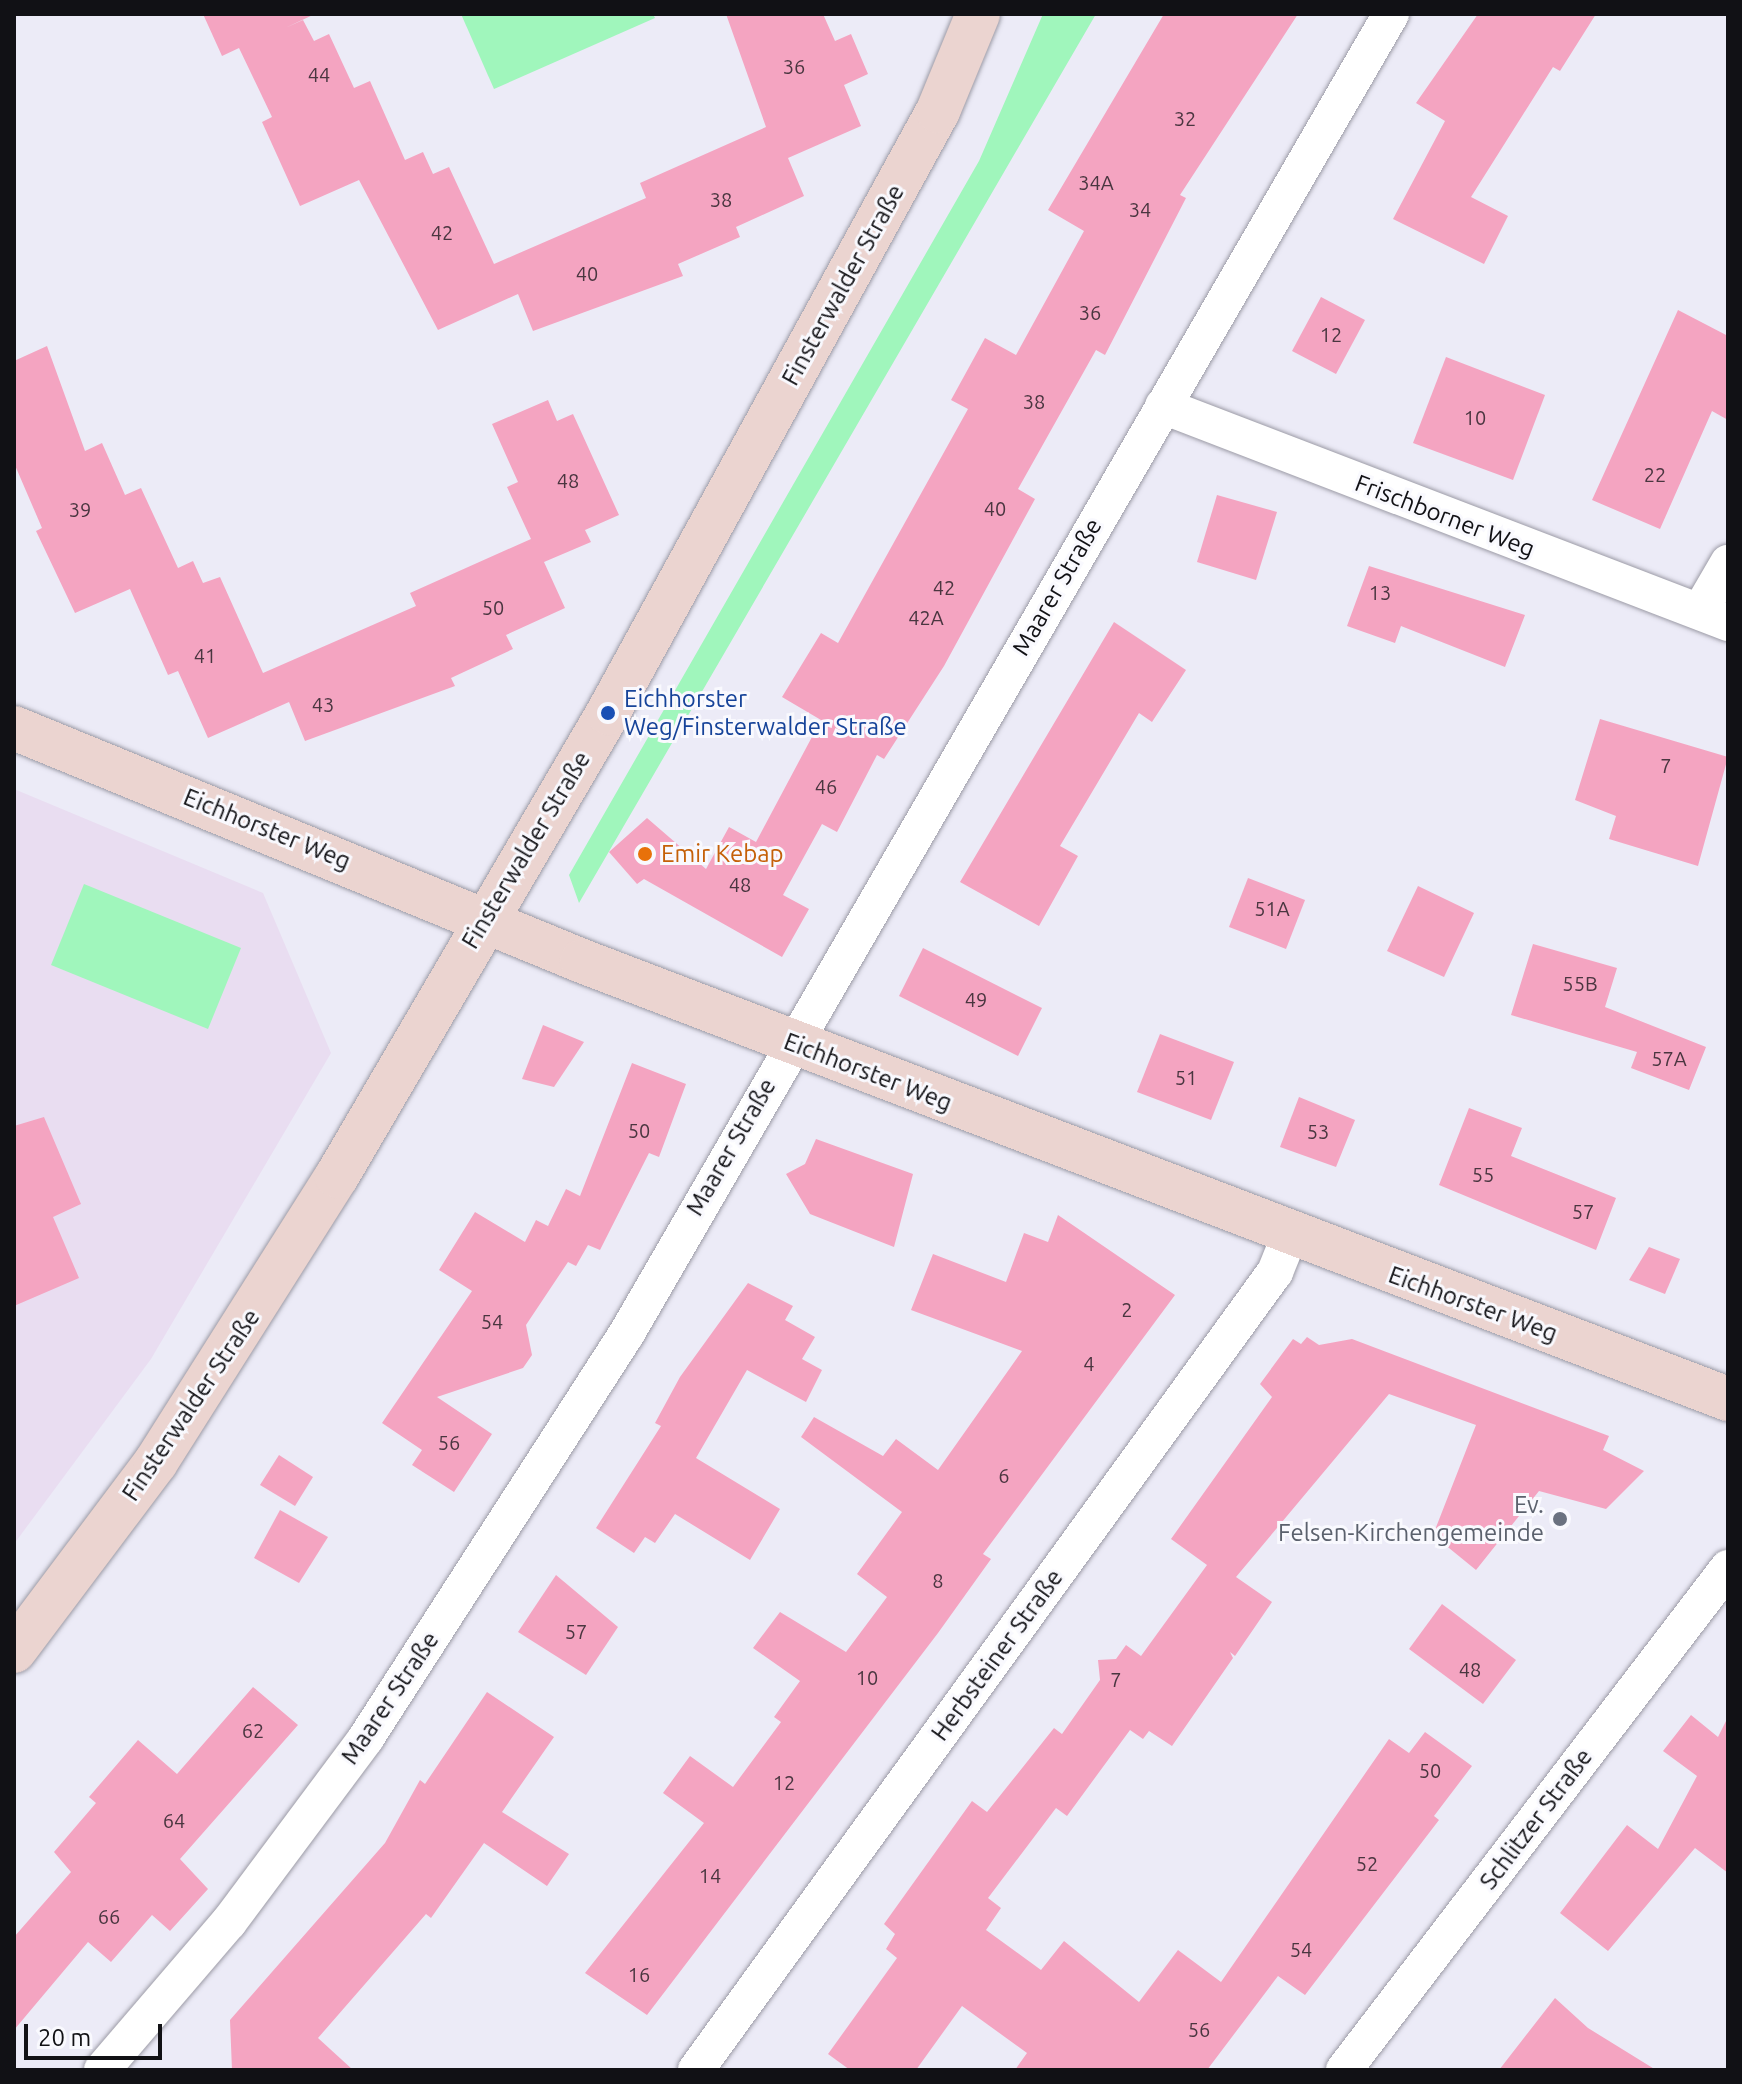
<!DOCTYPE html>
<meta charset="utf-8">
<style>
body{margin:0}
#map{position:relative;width:1742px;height:2084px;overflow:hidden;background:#ecebf7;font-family:Ubuntu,sans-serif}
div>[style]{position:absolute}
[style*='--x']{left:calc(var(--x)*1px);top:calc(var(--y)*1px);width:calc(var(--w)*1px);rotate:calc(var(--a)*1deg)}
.education>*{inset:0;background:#e9ddf1}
.green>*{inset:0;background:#a0f6bc}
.building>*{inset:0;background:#f4a4c1}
.roads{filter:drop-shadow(0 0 2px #9c9ba6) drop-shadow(0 0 2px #9c9ba6)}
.street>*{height:36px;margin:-18px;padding:0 18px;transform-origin:18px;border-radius:18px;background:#fff}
.secondary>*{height:44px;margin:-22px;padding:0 22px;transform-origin:22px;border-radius:22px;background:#ebd4d0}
.dots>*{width:22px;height:22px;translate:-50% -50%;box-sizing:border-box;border:4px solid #f9f9fe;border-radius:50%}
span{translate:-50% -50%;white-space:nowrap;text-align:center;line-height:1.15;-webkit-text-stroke:6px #f9f9fe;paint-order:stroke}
.number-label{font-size:20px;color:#4a3640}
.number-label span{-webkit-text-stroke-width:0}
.street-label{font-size:24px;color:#111115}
.transit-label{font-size:24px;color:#164399}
.left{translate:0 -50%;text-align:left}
.food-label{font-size:24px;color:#c56008}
.worship-label{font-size:24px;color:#5b616d}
.right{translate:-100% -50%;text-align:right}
.frame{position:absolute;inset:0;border:16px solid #111115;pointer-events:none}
.scale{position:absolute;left:24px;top:2024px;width:138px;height:36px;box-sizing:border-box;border:4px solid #111115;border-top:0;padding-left:10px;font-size:24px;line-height:28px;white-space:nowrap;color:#111115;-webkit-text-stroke:6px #f9f9fe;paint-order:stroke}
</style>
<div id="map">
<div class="education">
<div style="clip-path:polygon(14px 789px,263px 893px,331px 1053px,151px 1359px,14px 1544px)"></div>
</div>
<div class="green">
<div style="clip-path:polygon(461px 14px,653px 14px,655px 18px,494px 89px)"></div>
<div style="clip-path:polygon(1043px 14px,1096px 14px,579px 903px,569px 875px,979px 161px)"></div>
<div style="clip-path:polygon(84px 884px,241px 948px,208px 1029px,51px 965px)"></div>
</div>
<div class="building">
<div style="clip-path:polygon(203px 14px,315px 14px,285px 28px,303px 20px,314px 41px,329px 34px,354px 88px,370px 81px,405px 160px,423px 152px,433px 174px,449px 167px,494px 264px,646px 198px,640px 183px,766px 127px,726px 14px,823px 14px,835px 41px,851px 34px,868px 74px,844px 85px,861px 126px,788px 158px,804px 196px,736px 227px,740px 237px,678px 264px,683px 276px,533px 331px,518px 294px,438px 330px,359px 180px,300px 206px,262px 122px,272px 117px,239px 48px,222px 56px)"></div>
<div style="clip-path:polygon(1164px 14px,1298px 14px,1180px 195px,1186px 198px,1105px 355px,1096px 350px,1018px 489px,1035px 499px,944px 666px,884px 759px,877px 755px,837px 832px,822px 824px,783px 895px,809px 909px,782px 957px,644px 879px,637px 884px,609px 852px,647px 818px,706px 869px,729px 827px,756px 842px,821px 720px,782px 697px,821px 633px,838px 643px,968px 409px,951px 400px,985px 338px,1016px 355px,1084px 231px,1048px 210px)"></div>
<div style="clip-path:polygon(1478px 14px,1596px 14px,1560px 71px,1553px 67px,1471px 197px,1508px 216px,1484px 264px,1393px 219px,1445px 121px,1416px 103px)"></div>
<div style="clip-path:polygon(1321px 297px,1365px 320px,1336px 374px,1292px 351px)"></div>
<div style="clip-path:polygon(1678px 310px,1728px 336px,1728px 420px,1712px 411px,1660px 529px,1592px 500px)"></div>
<div style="clip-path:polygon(47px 346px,85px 451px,102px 443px,125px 495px,141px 488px,178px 568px,193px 561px,203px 583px,220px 577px,263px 673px,416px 606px,410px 593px,531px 539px,507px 487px,518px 482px,492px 424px,548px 400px,557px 421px,573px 414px,619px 515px,585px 530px,591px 542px,544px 562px,565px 608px,506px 635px,513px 649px,451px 678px,455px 686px,305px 741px,289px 702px,208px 738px,178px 671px,168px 675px,130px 589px,75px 613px,36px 531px,42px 528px,14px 463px,14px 361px)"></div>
<div style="clip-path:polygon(1446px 357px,1545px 395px,1513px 480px,1413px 443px)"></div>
<div style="clip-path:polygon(1217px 495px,1277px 512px,1256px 580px,1197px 562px)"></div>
<div style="clip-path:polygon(1369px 566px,1525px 615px,1505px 667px,1401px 626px,1395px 643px,1347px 626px)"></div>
<div style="clip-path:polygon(1114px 622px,1186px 670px,1152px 722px,1139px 713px,1060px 846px,1078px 856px,1039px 926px,960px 882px)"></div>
<div style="clip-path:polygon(1600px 719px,1728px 757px,1698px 866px,1609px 839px,1616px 816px,1575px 800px)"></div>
<div style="clip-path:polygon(1248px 878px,1305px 900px,1286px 949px,1229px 927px)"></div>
<div style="clip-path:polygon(1418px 886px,1474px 913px,1444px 977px,1387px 951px)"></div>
<div style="clip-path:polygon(1533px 944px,1617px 968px,1605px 1007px,1706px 1047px,1689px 1090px,1631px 1068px,1637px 1052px,1511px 1015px)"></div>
<div style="clip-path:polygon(923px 948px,1042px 1008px,1018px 1056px,899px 996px)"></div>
<div style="clip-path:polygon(543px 1025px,584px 1042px,554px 1087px,522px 1079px)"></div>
<div style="clip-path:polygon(1160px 1034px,1234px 1062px,1211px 1120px,1137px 1092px)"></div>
<div style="clip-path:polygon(632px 1063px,686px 1084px,659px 1157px,649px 1153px,600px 1250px,588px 1245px,576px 1266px,568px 1262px,526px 1325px,532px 1355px,523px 1368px,437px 1397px,492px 1434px,454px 1492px,412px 1465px,422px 1450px,382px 1423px,472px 1291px,439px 1270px,475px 1212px,525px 1242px,536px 1220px,548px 1226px,566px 1189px,580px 1196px)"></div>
<div style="clip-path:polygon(1299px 1097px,1355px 1120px,1336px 1167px,1280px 1147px)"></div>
<div style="clip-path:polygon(1469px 1108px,1522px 1128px,1511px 1156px,1616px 1198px,1596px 1250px,1439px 1185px)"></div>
<div style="clip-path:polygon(44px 1117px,81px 1204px,53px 1217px,79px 1278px,14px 1306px,14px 1126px)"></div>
<div style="clip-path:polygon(816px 1139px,913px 1174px,894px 1247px,810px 1214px,786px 1174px,805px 1164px)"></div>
<div style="clip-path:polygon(1058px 1215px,1175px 1295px,983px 1554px,991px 1559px,938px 1633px,647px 2015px,585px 1973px,704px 1823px,663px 1793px,690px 1756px,733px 1787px,781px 1722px,774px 1717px,800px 1681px,753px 1648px,780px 1612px,846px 1652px,887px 1597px,857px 1574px,902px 1512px,801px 1437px,814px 1417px,883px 1456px,896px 1439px,938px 1470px,1022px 1351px,911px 1310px,933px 1254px,1006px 1282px,1024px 1233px,1048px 1242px)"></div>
<div style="clip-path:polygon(1649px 1247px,1680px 1259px,1665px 1294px,1629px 1280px)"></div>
<div style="clip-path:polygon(748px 1283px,793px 1306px,785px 1320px,815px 1337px,802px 1359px,822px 1370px,806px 1402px,747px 1370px,696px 1458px,780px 1509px,750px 1560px,675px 1514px,655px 1543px,645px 1537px,634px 1553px,596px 1528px,661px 1426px,655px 1423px,680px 1377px)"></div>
<div style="clip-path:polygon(1307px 1337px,1319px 1345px,1352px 1339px,1609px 1436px,1603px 1450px,1644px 1471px,1606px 1509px,1539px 1491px,1476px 1570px,1433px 1535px,1476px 1425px,1389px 1394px,1236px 1577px,1272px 1602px,1235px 1656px,1230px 1652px,1233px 1658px,1172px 1746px,1149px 1731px,1143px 1739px,1130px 1730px,1067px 1816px,1056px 1808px,988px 1898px,1001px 1908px,986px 1930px,1041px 1970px,1064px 1941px,1139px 2002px,1178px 1950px,1221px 1982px,1389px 1739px,1409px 1753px,1425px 1732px,1472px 1766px,1434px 1816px,1439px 1820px,1305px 1995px,1278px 1976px,1207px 2070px,1015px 2070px,1027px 2053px,962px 2006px,916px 2070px,850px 2070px,828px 2054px,897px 1958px,886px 1949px,895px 1934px,884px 1924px,972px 1801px,987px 1812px,1054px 1728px,1062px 1734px,1100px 1680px,1098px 1660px,1116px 1659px,1126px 1645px,1141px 1656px,1207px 1565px,1171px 1539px,1272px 1397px,1260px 1384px,1293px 1339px,1301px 1344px)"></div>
<div style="clip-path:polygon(279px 1455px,313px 1477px,295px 1506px,260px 1485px)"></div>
<div style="clip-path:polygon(280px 1510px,328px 1537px,299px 1583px,254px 1558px)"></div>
<div style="clip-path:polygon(556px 1575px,618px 1627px,586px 1675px,518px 1632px)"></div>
<div style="clip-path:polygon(1442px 1604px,1516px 1660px,1483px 1704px,1409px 1649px)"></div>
<div style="clip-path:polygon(253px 1687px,298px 1725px,180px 1859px,208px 1889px,170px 1931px,152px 1915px,111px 1962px,88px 1942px,14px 2030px,14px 1937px,71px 1872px,54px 1852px,96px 1803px,89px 1797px,138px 1740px,177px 1774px)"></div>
<div style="clip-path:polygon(487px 1692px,554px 1737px,502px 1812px,569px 1854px,547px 1886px,484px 1843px,431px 1918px,426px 1914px,318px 2038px,353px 2070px,232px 2070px,230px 2020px,385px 1843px,420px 1780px,425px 1784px)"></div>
<div style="clip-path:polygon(1691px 1715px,1718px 1737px,1728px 1717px,1728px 1873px,1695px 1848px,1608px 1951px,1560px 1913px,1627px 1825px,1658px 1849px,1697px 1776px,1663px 1751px)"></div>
<div style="clip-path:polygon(1555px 1998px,1588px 2028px,1656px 2070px,1499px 2070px)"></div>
</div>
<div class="roads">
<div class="street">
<div style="--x:1163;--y:406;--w:605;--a:21.01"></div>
<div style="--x:1700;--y:611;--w:56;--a:-59.7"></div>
<div style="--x:102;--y:2070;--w:195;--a:-49.4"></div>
<div style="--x:229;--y:1922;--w:229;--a:-53.3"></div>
<div style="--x:366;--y:1738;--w:482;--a:-57.2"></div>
<div style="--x:627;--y:1333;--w:1524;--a:-59.92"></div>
<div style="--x:696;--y:2070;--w:986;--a:-54.04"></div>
<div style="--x:1275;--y:1272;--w:40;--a:-68"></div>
<div style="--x:1344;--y:2070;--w:632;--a:-52.59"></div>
</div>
<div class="secondary">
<div style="--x:14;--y:728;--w:614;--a:22.3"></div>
<div style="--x:582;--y:961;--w:1227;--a:20.92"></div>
<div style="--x:14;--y:1651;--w:236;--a:-53.1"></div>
<div style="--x:156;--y:1462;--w:338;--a:-57.7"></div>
<div style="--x:337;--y:1176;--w:536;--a:-59.66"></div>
<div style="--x:608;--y:713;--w:687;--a:-61.27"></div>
<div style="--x:938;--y:111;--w:105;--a:-67.6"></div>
</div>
</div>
<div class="dots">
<div style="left:608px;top:713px;background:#1a4fb4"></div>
<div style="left:645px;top:854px;background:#e8710a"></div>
<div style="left:1560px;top:1519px;background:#6b7280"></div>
</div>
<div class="number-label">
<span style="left:794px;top:66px">36</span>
<span style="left:319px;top:74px">44</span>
<span style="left:1185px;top:118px">32</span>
<span style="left:1096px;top:182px">34A</span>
<span style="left:721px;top:199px">38</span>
<span style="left:1140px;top:209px">34</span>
<span style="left:442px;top:232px">42</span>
<span style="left:587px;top:273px">40</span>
<span style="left:1090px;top:312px">36</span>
<span style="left:1331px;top:334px">12</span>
<span style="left:1034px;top:401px">38</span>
<span style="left:1475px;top:417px">10</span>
<span style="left:1655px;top:474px">22</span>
<span style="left:568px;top:480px">48</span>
<span style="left:995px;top:508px">40</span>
<span style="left:80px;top:509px">39</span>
<span style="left:944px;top:587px">42</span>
<span style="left:1380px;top:592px">13</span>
<span style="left:493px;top:607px">50</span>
<span style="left:926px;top:617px">42A</span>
<span style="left:205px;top:655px">41</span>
<span style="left:323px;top:704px">43</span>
<span style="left:1666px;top:765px">7</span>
<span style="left:826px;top:786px">46</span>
<span style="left:740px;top:884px">48</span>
<span style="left:1272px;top:908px">51A</span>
<span style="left:1580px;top:983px">55B</span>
<span style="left:976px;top:999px">49</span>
<span style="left:1669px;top:1058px">57A</span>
<span style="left:1186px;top:1077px">51</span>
<span style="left:639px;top:1130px">50</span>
<span style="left:1318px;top:1131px">53</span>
<span style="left:1483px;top:1174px">55</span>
<span style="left:1583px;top:1211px">57</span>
<span style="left:1127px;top:1309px">2</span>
<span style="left:492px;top:1321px">54</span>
<span style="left:1089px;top:1363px">4</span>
<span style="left:449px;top:1442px">56</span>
<span style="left:1004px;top:1475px">6</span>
<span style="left:938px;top:1580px">8</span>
<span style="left:576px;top:1631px">57</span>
<span style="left:1470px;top:1669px">48</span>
<span style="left:867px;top:1677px">10</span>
<span style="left:1116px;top:1679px">7</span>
<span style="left:253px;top:1730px">62</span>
<span style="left:1430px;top:1770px">50</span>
<span style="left:784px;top:1782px">12</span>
<span style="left:174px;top:1820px">64</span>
<span style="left:1367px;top:1863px">52</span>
<span style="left:710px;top:1875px">14</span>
<span style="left:109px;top:1916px">66</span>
<span style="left:1301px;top:1949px">54</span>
<span style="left:639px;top:1974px">16</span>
<span style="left:1199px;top:2029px">56</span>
</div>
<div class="street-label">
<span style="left:843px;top:285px;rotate:-61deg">Finsterwalder Straße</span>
<span style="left:1445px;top:516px;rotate:21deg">Frischborner Weg</span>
<span style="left:1057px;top:587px;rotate:-60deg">Maarer Straße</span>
<span style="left:267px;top:829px;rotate:22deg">Eichhorster Weg</span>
<span style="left:526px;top:850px;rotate:-59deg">Finsterwalder Straße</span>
<span style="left:868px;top:1072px;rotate:21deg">Eichhorster Weg</span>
<span style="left:731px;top:1147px;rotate:-60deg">Maarer Straße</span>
<span style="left:1473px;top:1304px;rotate:20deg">Eichhorster Weg</span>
<span style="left:191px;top:1405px;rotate:-56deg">Finsterwalder Straße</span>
<span style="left:997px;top:1655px;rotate:-54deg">Herbsteiner Straße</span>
<span style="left:390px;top:1698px;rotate:-56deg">Maarer Straße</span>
<span style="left:1536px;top:1819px;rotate:-53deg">Schlitzer Straße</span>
</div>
<div class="transit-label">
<span class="left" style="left:624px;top:713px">Eichhorster<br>Weg/Finsterwalder Straße</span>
</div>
<div class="food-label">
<span class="left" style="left:661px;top:854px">Emir Kebap</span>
</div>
<div class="worship-label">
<span class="right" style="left:1544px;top:1519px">Ev.<br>Felsen-Kirchengemeinde</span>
</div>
<div class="frame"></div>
<div class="scale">20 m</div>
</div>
